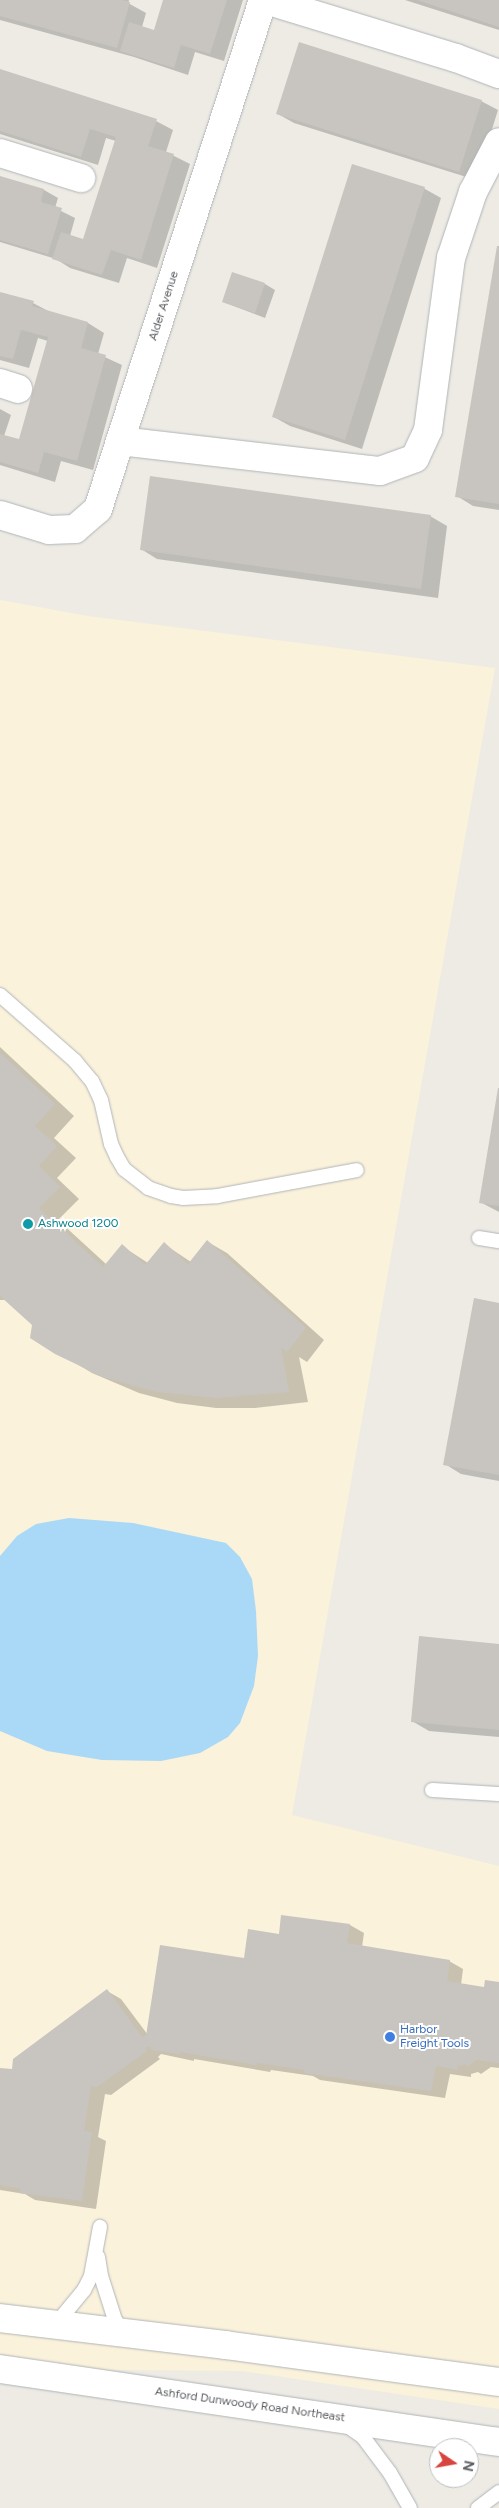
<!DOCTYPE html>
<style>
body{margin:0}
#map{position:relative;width:499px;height:2508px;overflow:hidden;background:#edebe4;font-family:Figtree,sans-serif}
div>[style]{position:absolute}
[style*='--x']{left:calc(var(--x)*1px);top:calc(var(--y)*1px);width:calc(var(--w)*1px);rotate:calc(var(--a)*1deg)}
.commercial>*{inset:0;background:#faf2db}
.water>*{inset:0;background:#aad9f7}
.shadow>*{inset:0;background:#0003}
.building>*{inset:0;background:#c8c5c0}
.roads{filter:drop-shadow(0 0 1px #b1b4b8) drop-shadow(0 0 1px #b1b4b8)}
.lane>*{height:14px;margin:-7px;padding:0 7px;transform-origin:7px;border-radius:7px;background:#fff}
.street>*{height:28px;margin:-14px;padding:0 14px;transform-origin:14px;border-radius:14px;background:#fff}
.secondary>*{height:28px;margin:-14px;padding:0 14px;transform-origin:14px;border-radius:14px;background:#fff}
.dots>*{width:14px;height:14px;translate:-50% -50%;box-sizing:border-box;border:2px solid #fff;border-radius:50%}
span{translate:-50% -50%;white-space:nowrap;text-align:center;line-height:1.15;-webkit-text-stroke:4px #fff;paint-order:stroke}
.street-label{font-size:12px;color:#5c5f63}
.culture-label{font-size:12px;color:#0d838f}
.left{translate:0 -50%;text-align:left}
.shop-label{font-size:12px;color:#366cbe}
.north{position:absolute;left:429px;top:2438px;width:50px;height:50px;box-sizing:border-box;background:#fff;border:1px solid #bebfc1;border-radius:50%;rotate:102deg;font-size:14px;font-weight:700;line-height:20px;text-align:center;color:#5c5f63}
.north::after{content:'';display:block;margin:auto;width:18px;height:22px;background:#d8443e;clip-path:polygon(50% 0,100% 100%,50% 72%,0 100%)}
</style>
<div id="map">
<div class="commercial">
<div style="clip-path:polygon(0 600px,88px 616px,495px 668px,292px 1815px,499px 1866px,499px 2409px,242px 2371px,0 2369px)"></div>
</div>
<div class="water">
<div style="clip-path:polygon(69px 1518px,133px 1523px,226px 1543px,240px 1557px,252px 1579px,256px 1611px,258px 1656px,254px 1686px,240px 1723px,228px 1737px,200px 1753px,161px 1761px,102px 1760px,47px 1751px,0 1731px,0 1556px,17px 1536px,36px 1524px)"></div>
</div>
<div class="shadow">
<div style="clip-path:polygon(0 0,129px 0,128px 3px,146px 13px,142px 27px,155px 31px,165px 0,243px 0,224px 61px,195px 52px,188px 75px,134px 57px,0 20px)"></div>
<div style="clip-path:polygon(405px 0,499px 0,499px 30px)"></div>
<div style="clip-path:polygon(0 70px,156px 121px,173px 130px,166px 152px,190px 164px,157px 268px,127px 258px,119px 283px,70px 268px,56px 259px,0 242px,0 177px,44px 190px,58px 198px,55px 208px,75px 218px,70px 236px,84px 240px,116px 141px,106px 138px,98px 165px,0 134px)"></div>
<div style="clip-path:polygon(481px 101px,498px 110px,476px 180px,294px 123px,278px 114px)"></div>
<div style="clip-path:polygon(353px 166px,425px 189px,441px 198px,362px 449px,290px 426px,274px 417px)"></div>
<div style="clip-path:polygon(499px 248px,499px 510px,473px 506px,457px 496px)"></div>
<div style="clip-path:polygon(265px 284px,275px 290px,265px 318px,223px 302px)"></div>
<div style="clip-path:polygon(0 293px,33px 303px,50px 312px,88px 323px,104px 333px,98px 354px,122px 365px,93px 470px,61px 461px,55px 482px,0 465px,0 409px,11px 415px,4px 436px,20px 441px,48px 341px,38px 338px,29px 368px,0 360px)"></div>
<div style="clip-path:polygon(430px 516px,447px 526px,438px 598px,157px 559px,141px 549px)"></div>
<div style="clip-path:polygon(0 1047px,74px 1116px,54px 1138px,76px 1158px,57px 1178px,79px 1199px,58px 1220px,106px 1264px,122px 1246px,148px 1263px,164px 1244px,191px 1262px,208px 1242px,227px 1253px,324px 1340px,307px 1362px,299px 1357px,308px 1402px,255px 1408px,216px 1408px,177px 1403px,139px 1393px,92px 1373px,72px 1361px,7px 1300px,0 1300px)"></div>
<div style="clip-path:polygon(499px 1089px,499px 1212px,480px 1202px)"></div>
<div style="clip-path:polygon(499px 1304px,499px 1481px,461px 1474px,445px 1464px)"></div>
<div style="clip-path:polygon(499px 1645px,499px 1737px,429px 1731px,412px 1721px)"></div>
<div style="clip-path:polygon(350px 1925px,364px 1933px,362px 1947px,449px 1961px,463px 1969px,461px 1985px,485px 1988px,499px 1983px,499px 2068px,491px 2067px,481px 2074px,478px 2072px,471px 2074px,471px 2077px,450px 2074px,445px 2098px,320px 2080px,313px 2076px,271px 2070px,270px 2072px,194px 2059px,194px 2061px,161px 2054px,158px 2057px,160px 2059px,111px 2095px,105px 2094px,98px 2137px,106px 2141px,96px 2209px,35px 2200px,25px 2194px,0 2190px,0 2069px,13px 2070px,107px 1991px,121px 1999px,148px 2035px,245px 1959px,280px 1935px)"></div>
</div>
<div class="building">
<div style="clip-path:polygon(0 0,122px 0,130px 2px,117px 48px,0 16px)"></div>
<div style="clip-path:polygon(163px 0,227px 0,210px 54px,181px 45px,174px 68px,120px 51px,129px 22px,154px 30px)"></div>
<div style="clip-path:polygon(417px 0,499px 0,499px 27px)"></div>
<div style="clip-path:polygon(299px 42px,482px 100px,459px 172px,276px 114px)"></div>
<div style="clip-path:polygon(0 69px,157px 119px,148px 146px,174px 154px,141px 260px,111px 250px,102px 275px,52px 259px,61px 232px,83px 239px,116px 137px,90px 129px,81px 157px,0 131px)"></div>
<div style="clip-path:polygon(352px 164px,425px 187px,345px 440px,272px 417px)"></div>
<div style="clip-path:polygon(0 176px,44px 189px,41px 202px,62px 208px,48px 254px,0 240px)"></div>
<div style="clip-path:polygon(497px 246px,499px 246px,499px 504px,455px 497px)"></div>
<div style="clip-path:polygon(232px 272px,265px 283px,255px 313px,222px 302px)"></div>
<div style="clip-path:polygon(0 292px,34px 301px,32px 306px,88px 322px,81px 348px,106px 355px,77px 461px,44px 452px,38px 473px,0 462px,0 434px,19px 439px,48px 337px,21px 330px,13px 359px,0 356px)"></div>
<div style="clip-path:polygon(150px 476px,431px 515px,421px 589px,140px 550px)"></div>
<div style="clip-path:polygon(0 1053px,55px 1104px,35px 1126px,57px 1146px,39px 1166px,60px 1187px,39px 1208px,103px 1267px,122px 1244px,145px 1265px,164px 1242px,188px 1264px,207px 1240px,306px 1328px,287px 1352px,281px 1347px,289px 1392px,216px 1398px,157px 1392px,103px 1377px,55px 1354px,30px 1338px,32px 1325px,0 1296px)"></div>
<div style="clip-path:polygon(498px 1088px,499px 1088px,499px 1206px,479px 1203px)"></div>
<div style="clip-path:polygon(474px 1298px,499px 1303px,499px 1475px,443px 1465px)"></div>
<div style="clip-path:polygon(419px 1636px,499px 1644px,499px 1730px,411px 1722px)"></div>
<div style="clip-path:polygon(281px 1915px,350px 1924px,347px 1943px,450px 1960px,447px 1981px,484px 1987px,485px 1980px,499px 1982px,499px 2063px,476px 2060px,467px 2067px,465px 2064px,457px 2067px,457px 2070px,436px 2066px,431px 2091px,304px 2073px,305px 2070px,257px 2063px,256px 2065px,180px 2052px,180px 2054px,151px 2050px,151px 2047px,147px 2047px,145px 2049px,147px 2051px,97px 2087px,91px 2086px,84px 2131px,92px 2132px,82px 2201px,19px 2193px,21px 2189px,0 2185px,0 2068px,12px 2069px,13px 2059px,107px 1989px,142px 2037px,146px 2036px,160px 1945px,244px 1958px,248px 1929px,279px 1934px)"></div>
</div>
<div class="roads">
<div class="lane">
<div style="--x:0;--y:995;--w:100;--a:41.3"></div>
<div style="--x:75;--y:1061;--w:26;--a:50"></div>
<div style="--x:92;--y:1081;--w:21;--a:65"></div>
<div style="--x:101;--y:1100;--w:45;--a:77.2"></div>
<div style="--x:111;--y:1144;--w:14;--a:65"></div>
<div style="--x:117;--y:1157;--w:14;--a:60"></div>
<div style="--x:124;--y:1169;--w:31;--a:38"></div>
<div style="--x:148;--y:1188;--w:24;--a:19"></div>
<div style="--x:171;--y:1196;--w:12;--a:9"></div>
<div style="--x:183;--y:1198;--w:34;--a:-3"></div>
<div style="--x:217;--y:1196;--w:142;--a:-10.5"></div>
<div style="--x:479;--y:1238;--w:20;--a:9"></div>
<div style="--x:432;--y:1790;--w:67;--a:3.4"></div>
<div style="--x:98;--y:2257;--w:19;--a:81"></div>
<div style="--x:101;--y:2276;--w:46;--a:72.3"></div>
<div style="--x:115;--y:2320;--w:16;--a:55"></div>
<div style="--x:56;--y:2324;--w:44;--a:-50.5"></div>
<div style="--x:84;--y:2290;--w:16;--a:-63"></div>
<div style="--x:91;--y:2276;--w:50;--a:-79.6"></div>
<div style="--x:346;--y:2425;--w:21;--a:35"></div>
<div style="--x:363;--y:2437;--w:45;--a:53.1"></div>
<div style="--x:390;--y:2473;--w:40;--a:60.3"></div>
<div style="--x:478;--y:2508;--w:26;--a:-37"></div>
</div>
<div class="street">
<div style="--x:266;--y:0;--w:199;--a:17"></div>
<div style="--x:456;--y:58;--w:46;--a:20.4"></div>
<div style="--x:0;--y:153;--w:85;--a:17.2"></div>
<div style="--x:0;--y:383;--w:19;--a:18"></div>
<div style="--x:120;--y:441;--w:262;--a:6.6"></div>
<div style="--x:380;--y:471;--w:37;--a:-20"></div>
<div style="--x:415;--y:458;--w:31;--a:-65"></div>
<div style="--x:428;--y:430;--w:174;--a:-82.4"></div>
<div style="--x:451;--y:258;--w:70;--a:-71.6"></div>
<div style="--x:473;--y:192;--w:56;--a:-62.5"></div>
<div style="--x:0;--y:515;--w:51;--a:17"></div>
<div style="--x:49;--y:530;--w:26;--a:-2"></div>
<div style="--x:75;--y:529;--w:30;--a:-41"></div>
<div style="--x:98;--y:509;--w:535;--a:-72.04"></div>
</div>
<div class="secondary">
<div style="--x:0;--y:2318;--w:227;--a:6.8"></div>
<div style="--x:225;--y:2345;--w:276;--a:7.7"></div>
<div style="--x:0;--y:2369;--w:504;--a:8.32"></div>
</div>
</div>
<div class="dots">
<div style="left:28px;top:1224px;background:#0f9aa8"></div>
<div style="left:390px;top:2037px;background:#3f7fe0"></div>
</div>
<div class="street-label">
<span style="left:164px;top:306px;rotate:-72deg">Alder Avenue</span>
<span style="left:250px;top:2405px;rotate:8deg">Ashford Dunwoody Road Northeast</span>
</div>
<div class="culture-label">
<span class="left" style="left:38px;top:1224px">Ashwood 1200</span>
</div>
<div class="shop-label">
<span class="left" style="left:400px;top:2037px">Harbor<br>Freight Tools</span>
</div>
<div class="north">N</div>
</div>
